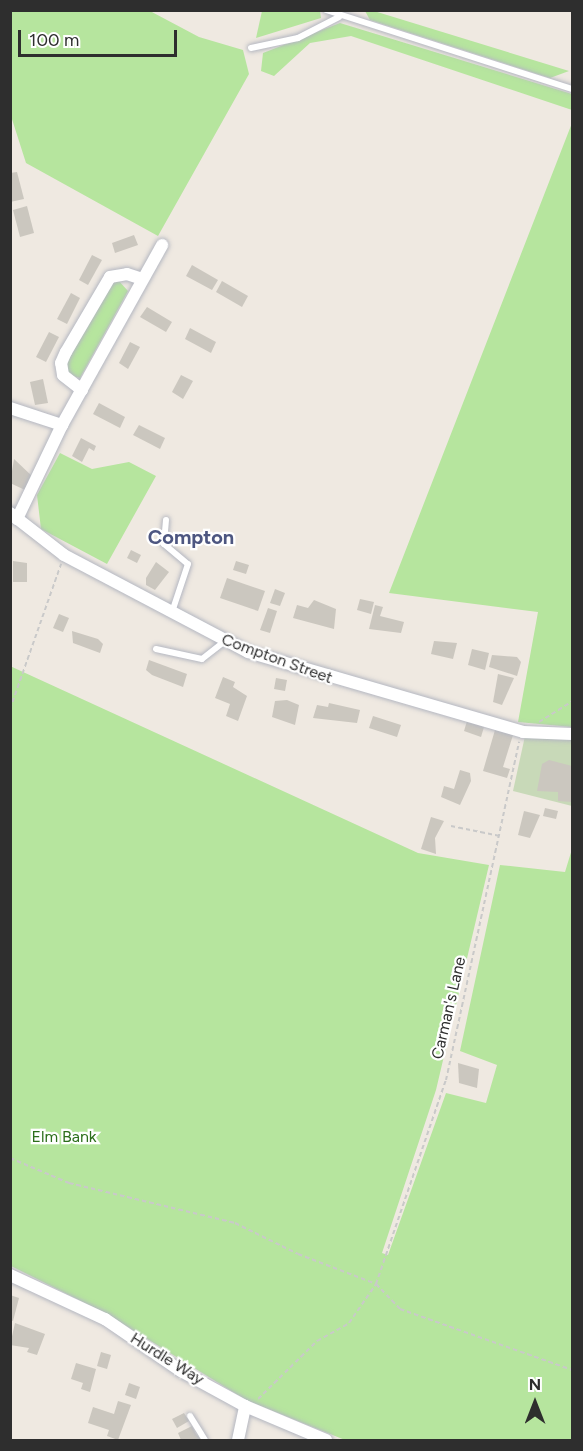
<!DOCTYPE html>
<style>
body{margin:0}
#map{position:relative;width:583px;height:1451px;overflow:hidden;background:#efe9e1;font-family:Figtree,sans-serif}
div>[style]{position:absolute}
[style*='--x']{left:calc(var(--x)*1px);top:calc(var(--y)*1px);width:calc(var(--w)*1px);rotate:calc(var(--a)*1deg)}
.green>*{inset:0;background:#b6e59e}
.cemetery>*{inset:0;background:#c8d9b8}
.building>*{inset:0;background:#cbc7bf}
.path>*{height:2px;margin-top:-1px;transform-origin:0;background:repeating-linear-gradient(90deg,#c9c9c9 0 4.5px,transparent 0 7.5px)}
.roads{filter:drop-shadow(0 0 2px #b4b7c1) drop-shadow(0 0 2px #b4b7c1)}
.lane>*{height:6px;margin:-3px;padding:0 3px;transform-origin:3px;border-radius:3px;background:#fff}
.street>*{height:12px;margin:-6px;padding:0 6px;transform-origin:6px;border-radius:6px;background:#fff}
span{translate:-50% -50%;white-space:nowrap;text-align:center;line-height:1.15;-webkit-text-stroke:4.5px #fff;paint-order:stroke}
.street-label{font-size:16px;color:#2e2e2e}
.park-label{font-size:16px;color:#2c6e1b}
.quarter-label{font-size:20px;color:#4d5680;font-weight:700}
.frame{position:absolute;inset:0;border:12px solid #2e2e2e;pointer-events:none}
.north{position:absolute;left:505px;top:1373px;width:60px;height:60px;-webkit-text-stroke:4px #fff;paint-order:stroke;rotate:0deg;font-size:16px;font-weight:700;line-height:24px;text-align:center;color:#2e2e2e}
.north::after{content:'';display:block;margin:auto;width:21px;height:27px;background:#2e2e2e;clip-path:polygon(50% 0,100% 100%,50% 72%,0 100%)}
.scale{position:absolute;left:18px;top:30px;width:159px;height:27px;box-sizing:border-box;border:3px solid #2e2e2e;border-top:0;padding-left:8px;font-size:18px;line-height:21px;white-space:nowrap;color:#2e2e2e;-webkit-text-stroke:4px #fff;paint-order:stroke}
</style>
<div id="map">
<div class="green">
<div style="clip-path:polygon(10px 11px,150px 11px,199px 37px,243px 50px,249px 74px,158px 236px,26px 163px,11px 116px)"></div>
<div style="clip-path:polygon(262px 11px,320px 11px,321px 18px,256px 38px)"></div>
<div style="clip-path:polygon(365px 11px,374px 11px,569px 71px,550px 78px,370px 20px)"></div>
<div style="clip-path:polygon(340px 23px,572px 94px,572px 110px,351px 36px,310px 43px,274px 76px,261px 71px,263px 53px)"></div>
<div style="clip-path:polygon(572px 123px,572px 727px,518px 722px,538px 612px,389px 593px)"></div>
<div style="clip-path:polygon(118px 280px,128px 291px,80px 378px,69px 375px,65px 366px,112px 282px)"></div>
<div style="clip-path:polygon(60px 453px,92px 469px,129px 462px,156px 476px,107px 564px,41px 529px,37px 495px)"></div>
<div style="clip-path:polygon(10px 666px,418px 853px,489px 865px,436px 1090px,382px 1253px,388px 1255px,446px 1093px,486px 1103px,497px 1065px,460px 1051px,500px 865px,565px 872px,572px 849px,572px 1440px,345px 1440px,246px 1400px,107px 1314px,11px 1266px)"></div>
</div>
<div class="cemetery">
<div style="clip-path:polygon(525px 736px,572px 739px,572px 806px,513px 791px)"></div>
</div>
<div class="building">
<div style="clip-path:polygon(17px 172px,24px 199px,10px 202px,10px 173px)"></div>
<div style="clip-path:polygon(27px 206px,34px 233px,20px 237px,13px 210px)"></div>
<div style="clip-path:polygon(134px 235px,138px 245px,115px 253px,112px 243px)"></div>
<div style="clip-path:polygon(92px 255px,102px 260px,88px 285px,79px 280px)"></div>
<div style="clip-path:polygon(192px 265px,218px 280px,212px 290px,186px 276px)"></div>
<div style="clip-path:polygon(222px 281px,248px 296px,242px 307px,216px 292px)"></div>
<div style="clip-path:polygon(71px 293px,80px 298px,67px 324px,57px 319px)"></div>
<div style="clip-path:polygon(147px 307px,172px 322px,166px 332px,140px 317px)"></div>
<div style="clip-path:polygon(190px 328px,216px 342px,211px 353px,185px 339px)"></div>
<div style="clip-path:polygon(49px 332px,59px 337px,46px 362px,36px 357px)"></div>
<div style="clip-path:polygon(130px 342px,140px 347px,128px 369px,119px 363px)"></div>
<div style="clip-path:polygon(181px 375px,193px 381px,183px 399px,172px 392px)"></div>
<div style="clip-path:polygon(43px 379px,48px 403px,35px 405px,30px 382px)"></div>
<div style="clip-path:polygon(99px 403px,125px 417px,120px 428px,93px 414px)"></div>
<div style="clip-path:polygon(139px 425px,165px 438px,160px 449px,133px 435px)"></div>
<div style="clip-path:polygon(81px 438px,96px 446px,94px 451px,89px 448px,82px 462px,72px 456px)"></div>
<div style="clip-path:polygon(14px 459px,32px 476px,25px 490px,10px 483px)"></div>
<div style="clip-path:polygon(131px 550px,141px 555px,137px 563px,127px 558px)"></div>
<div style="clip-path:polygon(13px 561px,27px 563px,27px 582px,13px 582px)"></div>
<div style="clip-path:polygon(236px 561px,249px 565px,246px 574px,233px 570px)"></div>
<div style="clip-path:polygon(156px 562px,169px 572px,155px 590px,146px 585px,146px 578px)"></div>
<div style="clip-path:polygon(227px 578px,265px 591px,258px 611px,220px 598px)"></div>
<div style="clip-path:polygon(275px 589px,285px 593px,280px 606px,270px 603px)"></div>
<div style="clip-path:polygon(360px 599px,374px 602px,371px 614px,357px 610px)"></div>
<div style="clip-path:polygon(314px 600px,336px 609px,334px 629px,293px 618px,297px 605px,308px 608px)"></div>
<div style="clip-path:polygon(375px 605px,383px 607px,380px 616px,404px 622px,401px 633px,369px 629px)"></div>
<div style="clip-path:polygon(268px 608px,277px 611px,270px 633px,260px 630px)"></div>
<div style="clip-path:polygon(59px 614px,69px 618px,63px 632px,53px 628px)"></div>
<div style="clip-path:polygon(72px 631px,98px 639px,103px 644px,100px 653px,73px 643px)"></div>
<div style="clip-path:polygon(434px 641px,457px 643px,453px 659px,431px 654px)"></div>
<div style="clip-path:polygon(472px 649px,489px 653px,485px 670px,468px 665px)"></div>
<div style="clip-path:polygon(492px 655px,517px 657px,521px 662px,517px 676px,489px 667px)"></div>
<div style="clip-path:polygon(149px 660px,187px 674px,183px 687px,152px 675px,146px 670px)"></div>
<div style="clip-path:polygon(498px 674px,514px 678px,502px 705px,493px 702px)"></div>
<div style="clip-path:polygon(223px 677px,235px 682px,233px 687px,247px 696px,238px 721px,226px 716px,230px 704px,215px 698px)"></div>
<div style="clip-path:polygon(276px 678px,287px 680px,285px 691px,274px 689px)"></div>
<div style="clip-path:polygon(287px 700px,299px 705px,295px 725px,272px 717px,275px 701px)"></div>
<div style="clip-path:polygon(329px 703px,360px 710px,357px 723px,313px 718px,317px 705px,328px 707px)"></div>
<div style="clip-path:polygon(373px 716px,401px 725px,397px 737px,369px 728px)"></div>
<div style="clip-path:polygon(467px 721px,484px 727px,481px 737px,464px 731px)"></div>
<div style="clip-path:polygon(495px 730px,513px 735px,503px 767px,510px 769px,507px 778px,483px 771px)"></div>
<div style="clip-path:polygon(549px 760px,572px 766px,572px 802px,558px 801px,558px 792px,537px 791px,542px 764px)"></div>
<div style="clip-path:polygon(460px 770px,470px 773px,471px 781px,460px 805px,441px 797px,444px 786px,454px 789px)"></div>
<div style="clip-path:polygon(545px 808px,558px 811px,556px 819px,543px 816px)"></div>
<div style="clip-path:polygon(524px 811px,540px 815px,530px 838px,518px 835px)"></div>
<div style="clip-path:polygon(431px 817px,444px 821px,435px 838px,436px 854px,421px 849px)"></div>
<div style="clip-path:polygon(458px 1063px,479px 1069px,477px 1088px,459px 1083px)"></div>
<div style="clip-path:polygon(10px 1295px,19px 1298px,13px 1321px,10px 1320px)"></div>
<div style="clip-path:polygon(15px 1323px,45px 1334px,37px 1355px,27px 1352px,29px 1348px,10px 1345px)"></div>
<div style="clip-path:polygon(101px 1352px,111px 1355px,107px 1369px,97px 1366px)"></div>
<div style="clip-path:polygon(76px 1363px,96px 1369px,90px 1392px,81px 1389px,83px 1383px,71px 1379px)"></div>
<div style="clip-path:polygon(129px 1383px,140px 1387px,136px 1399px,125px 1395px)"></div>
<div style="clip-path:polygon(118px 1401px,131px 1405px,118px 1440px,107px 1436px,109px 1430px,88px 1423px,93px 1407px,114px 1414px)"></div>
<div style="clip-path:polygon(184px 1413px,189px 1421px,177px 1428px,172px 1419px)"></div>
<div style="clip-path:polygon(192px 1426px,196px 1434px,202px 1440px,181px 1440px,178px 1433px)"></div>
</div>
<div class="path">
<div style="--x:10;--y:709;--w:154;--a:-70.6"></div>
<div style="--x:539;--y:722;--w:39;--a:-32"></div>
<div style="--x:451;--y:826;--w:50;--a:11.5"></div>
<div style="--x:10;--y:1158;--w:64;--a:23"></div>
<div style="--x:69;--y:1183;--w:171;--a:13.5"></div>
<div style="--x:235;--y:1223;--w:70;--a:26.2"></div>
<div style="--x:298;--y:1254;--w:84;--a:21"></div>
<div style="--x:376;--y:1284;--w:35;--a:46"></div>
<div style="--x:400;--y:1309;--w:182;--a:19.5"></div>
<div style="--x:258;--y:1399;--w:83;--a:-44.5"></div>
<div style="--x:317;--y:1341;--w:37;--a:-29"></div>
<div style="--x:349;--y:1323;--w:47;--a:-55.3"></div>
<div style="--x:376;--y:1284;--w:216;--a:-71.1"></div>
<div style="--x:446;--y:1080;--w:346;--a:-77.8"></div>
</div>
<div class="roads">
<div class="lane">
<div style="--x:326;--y:10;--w:258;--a:17.8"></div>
<div style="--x:251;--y:48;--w:48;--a:-12"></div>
<div style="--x:298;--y:38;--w:46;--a:-27.1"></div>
<div style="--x:166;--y:520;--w:24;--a:95"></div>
<div style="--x:164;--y:544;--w:31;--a:40"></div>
<div style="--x:188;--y:564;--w:51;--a:108.4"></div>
<div style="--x:156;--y:649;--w:47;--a:12.3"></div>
<div style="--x:202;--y:659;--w:29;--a:-38"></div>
<div style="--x:190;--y:1416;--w:28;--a:58"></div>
</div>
<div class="street">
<div style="--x:82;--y:390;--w:24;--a:-142"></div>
<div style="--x:63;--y:375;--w:12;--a:-99"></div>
<div style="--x:61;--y:363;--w:12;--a:-66"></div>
<div style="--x:66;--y:352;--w:87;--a:-59.6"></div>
<div style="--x:110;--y:277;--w:17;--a:-10"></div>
<div style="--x:127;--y:274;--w:16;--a:18"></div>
<div style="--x:10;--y:408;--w:55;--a:18.1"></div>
<div style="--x:10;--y:513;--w:68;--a:37.9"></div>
<div style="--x:64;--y:555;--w:208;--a:27.8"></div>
<div style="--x:248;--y:652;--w:286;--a:16.2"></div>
<div style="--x:523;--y:732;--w:49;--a:2.3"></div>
<div style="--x:17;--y:519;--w:104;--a:-64.4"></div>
<div style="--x:62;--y:425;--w:206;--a:-60.9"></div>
<div style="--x:10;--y:1275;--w:105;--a:24.9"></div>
<div style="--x:105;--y:1319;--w:92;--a:34.4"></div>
<div style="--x:181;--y:1371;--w:73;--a:28.7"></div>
<div style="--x:245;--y:1406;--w:88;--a:22.8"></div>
<div style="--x:238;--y:1440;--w:35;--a:-78"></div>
</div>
</div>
<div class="street-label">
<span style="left:277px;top:659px;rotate:20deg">Compton Street</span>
<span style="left:449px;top:1008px;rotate:-77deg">Carman's Lane</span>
<span style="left:167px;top:1359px;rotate:32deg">Hurdle Way</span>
</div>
<div class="park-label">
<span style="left:64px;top:1137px">Elm Bank</span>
</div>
<div class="quarter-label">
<span style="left:191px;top:537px">Compton</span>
</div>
<div class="frame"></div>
<div class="north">N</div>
<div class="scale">100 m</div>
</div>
